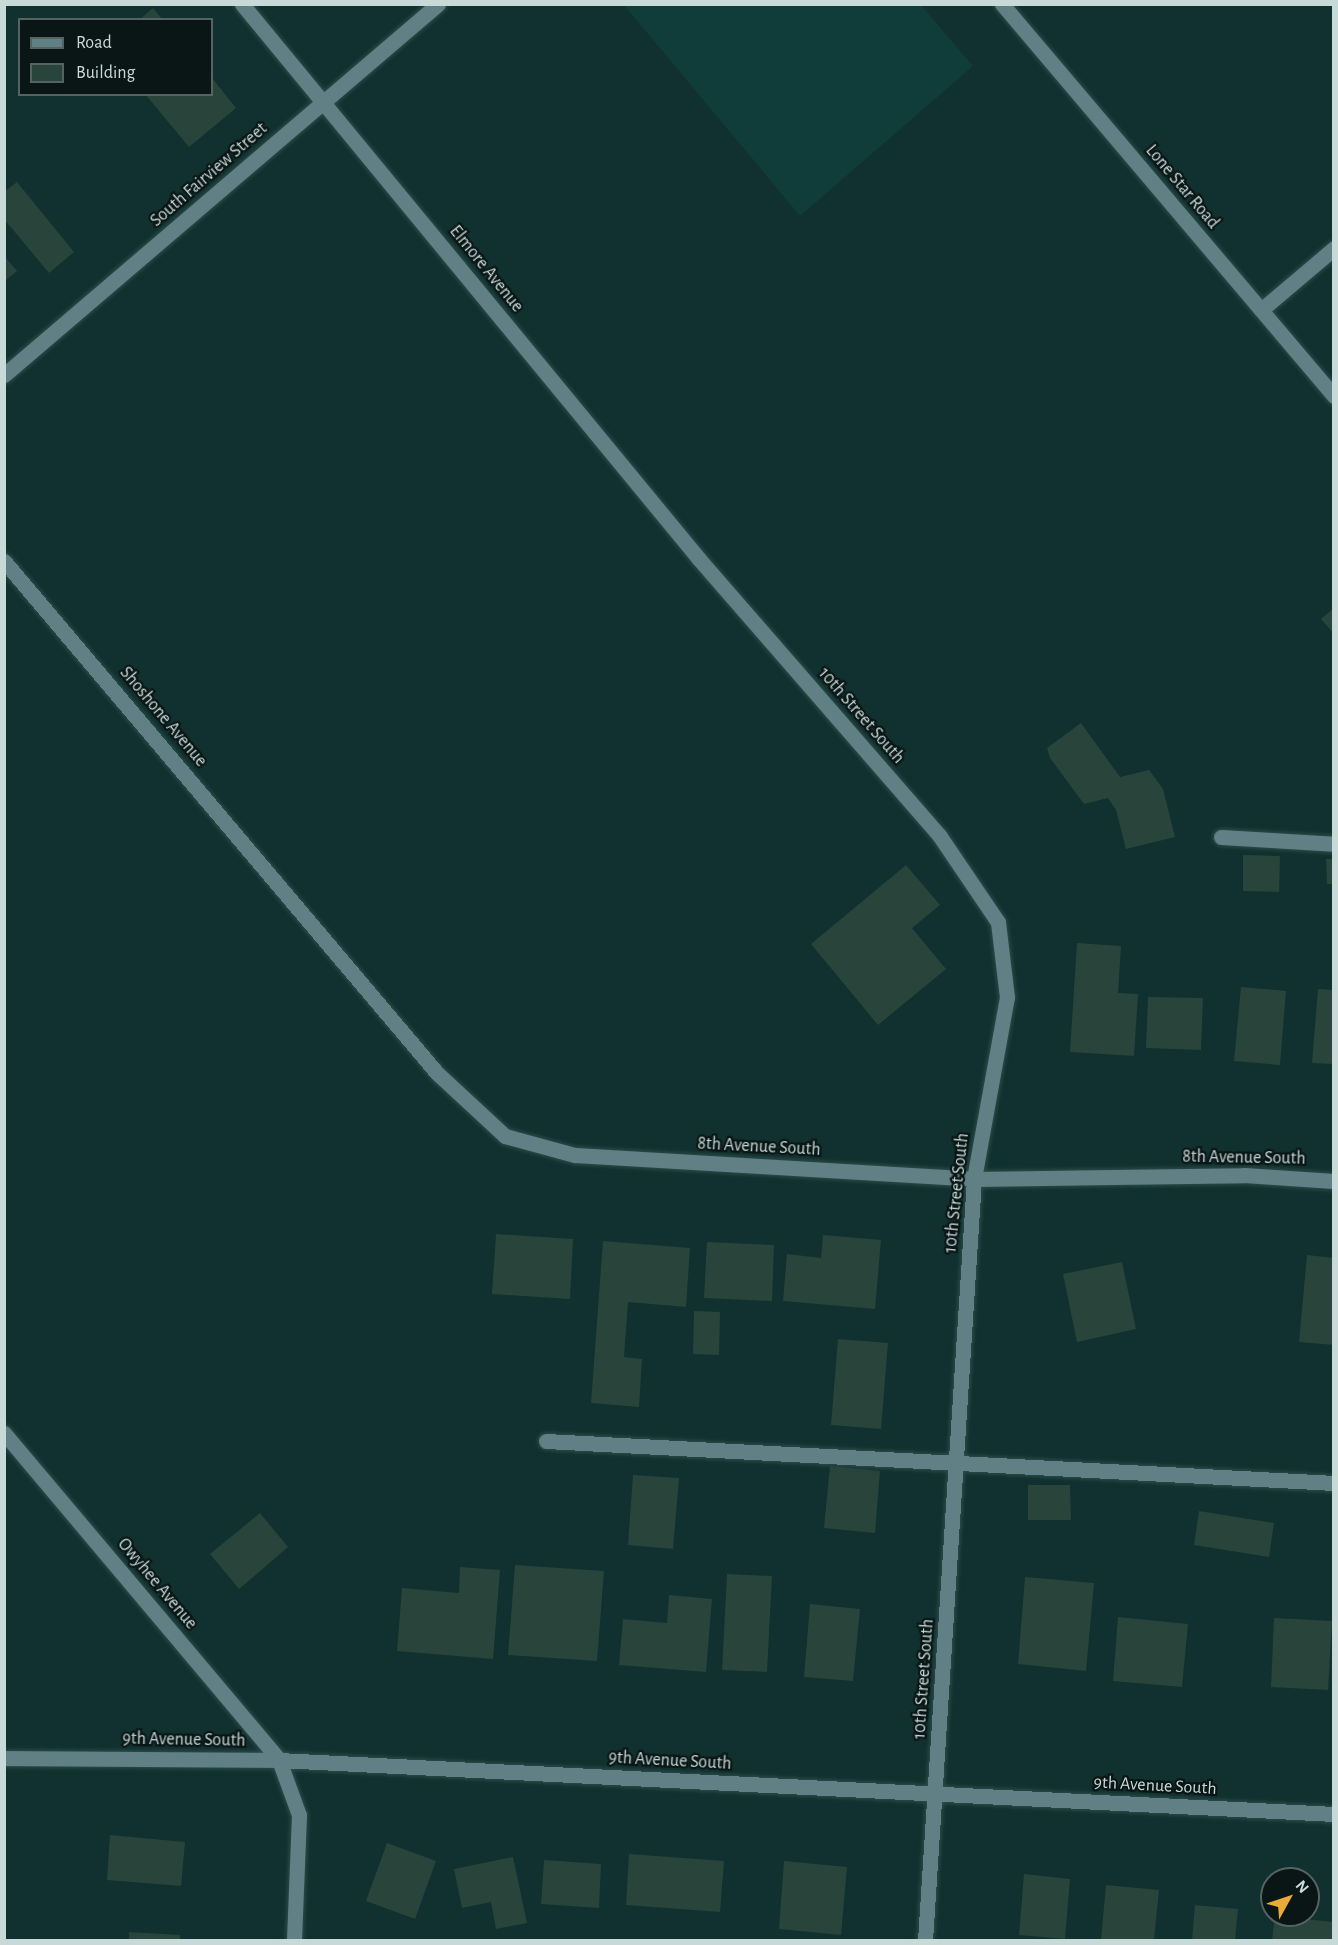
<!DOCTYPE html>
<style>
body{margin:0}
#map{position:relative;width:1338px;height:1945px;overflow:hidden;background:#10312f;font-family:"Alegreya Sans",sans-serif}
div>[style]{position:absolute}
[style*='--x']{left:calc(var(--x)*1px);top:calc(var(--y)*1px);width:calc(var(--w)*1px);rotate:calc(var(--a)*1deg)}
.built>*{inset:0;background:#103d3a}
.building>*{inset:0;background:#29443a}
.roads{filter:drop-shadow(0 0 2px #2d4c4a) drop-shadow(0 0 2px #2d4c4a)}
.minor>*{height:15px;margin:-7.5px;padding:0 7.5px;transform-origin:7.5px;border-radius:7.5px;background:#608086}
span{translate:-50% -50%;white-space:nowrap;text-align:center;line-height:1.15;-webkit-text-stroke:4.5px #091615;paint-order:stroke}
.street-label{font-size:18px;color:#c8dad8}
.frame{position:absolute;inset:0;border:6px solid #c8dad8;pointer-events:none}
.legend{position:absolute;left:18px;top:18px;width:195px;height:78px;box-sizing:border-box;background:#091615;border:2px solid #556463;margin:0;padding:8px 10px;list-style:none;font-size:18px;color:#c8dad8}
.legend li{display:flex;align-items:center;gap:12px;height:30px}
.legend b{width:30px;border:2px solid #556463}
.north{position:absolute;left:1260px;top:1867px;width:60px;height:60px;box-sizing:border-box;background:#091615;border:2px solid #556463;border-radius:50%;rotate:50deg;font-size:16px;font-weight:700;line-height:24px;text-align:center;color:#c8dad8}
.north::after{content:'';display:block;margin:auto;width:21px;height:27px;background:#eaaa38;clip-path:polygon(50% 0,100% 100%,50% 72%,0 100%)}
</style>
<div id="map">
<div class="built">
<div style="clip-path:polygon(624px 5px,921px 5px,973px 66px,800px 216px)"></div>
</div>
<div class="building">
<div style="clip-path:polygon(153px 8px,163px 20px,139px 20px)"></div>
<div style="clip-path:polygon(212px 78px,236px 108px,189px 147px,145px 94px,212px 94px)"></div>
<div style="clip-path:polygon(17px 182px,74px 252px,49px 273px,4px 219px,4px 192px)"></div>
<div style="clip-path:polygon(5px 257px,17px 271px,5px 281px)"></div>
<div style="clip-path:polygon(1334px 608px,1334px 634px,1321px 619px)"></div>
<div style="clip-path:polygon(1081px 723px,1120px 777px,1149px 770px,1163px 789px,1175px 837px,1126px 849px,1116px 810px,1108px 798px,1084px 804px,1050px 758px,1047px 748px)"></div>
<div style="clip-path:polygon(1243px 855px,1280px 856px,1279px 892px,1243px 891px)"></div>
<div style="clip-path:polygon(1326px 859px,1334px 859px,1334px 884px,1327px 884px)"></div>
<div style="clip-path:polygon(906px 865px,940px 905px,912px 928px,946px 969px,878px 1025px,811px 944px)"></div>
<div style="clip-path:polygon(1077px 943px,1121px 946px,1118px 993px,1138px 994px,1134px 1056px,1070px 1052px)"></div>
<div style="clip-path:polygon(1241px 987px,1286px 991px,1280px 1065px,1234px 1061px)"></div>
<div style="clip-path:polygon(1318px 989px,1334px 990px,1334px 1064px,1312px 1063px)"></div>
<div style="clip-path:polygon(1148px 997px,1203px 998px,1201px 1050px,1146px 1048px)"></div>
<div style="clip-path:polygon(496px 1234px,573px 1239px,570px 1299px,492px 1294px)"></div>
<div style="clip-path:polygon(823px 1235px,881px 1240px,875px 1309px,783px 1301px,787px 1254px,821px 1258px)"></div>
<div style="clip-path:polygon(603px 1241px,690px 1248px,686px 1307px,628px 1302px,624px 1357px,642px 1359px,639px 1407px,591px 1403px)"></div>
<div style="clip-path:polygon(707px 1242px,774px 1245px,772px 1301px,704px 1298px)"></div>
<div style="clip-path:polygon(1307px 1255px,1334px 1258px,1334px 1345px,1299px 1342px)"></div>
<div style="clip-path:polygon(1122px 1262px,1136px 1329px,1077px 1342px,1063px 1274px)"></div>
<div style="clip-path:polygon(694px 1311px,720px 1312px,719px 1355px,693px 1354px)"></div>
<div style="clip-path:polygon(838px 1339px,888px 1343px,881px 1429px,831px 1425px)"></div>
<div style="clip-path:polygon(830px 1466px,880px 1471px,875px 1533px,824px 1528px)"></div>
<div style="clip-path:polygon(633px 1475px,679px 1478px,673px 1549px,628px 1545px)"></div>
<div style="clip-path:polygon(1028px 1485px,1070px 1485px,1071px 1520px,1028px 1520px)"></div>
<div style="clip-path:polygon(1199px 1511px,1274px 1523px,1269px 1557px,1194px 1545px)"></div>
<div style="clip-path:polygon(260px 1513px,288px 1547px,239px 1589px,210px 1554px)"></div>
<div style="clip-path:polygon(515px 1565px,604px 1571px,597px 1661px,508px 1655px)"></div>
<div style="clip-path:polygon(460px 1567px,500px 1570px,493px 1659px,397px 1651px,402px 1588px,459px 1593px)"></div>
<div style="clip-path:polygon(727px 1574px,772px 1576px,767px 1672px,722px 1670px)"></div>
<div style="clip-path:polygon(1025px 1577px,1094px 1583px,1086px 1671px,1018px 1664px)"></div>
<div style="clip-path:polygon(669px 1595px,712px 1599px,706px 1672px,619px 1665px,623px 1619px,667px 1623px)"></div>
<div style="clip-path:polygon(810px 1604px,860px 1609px,853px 1681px,804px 1677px)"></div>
<div style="clip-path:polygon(1118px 1617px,1188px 1624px,1182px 1687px,1113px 1681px)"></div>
<div style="clip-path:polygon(1274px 1618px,1332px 1621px,1328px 1690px,1271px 1687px)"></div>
<div style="clip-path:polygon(110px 1835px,185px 1842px,181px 1886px,107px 1880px)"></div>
<div style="clip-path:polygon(387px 1843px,436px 1861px,415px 1919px,366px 1901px)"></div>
<div style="clip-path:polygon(629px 1854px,724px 1861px,720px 1912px,626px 1905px)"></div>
<div style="clip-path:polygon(513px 1857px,527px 1923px,496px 1929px,491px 1902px,462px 1908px,454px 1869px)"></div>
<div style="clip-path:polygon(544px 1860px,601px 1864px,599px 1908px,541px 1904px)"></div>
<div style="clip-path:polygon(784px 1861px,847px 1867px,841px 1935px,779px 1929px)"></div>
<div style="clip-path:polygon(1024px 1874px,1070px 1879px,1065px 1939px,1019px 1935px)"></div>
<div style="clip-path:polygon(1106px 1885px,1159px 1890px,1154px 1940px,1101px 1940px)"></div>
<div style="clip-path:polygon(1195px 1905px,1238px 1909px,1235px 1940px,1192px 1940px)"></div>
<div style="clip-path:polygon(1275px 1915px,1304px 1915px,1304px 1919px,1334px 1922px,1334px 1940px,1272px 1940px)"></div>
<div style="clip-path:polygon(129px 1932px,180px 1935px,180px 1940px,129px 1940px)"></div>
</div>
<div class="roads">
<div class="minor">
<div style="--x:242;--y:4;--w:719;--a:50.53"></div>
<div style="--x:699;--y:559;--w:366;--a:49"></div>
<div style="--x:939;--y:835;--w:105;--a:55.9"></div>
<div style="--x:998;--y:922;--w:76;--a:83.2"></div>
<div style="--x:1007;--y:997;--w:185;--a:100.3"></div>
<div style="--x:974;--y:1179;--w:763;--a:93.68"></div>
<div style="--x:1002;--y:4;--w:514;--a:49.74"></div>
<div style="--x:1261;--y:310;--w:96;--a:-40.3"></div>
<div style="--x:4;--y:375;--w:571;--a:-40.53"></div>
<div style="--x:4;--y:561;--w:671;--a:49.78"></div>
<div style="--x:437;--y:1073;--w:93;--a:42.8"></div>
<div style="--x:505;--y:1136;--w:73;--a:15.2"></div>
<div style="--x:575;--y:1155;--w:400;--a:3.4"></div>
<div style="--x:974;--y:1179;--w:270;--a:-0.8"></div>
<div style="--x:1244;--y:1175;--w:90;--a:3.8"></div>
<div style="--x:1221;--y:837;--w:113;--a:3.5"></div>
<div style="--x:4;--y:1433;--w:427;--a:49.9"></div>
<div style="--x:279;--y:1760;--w:59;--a:70"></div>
<div style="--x:299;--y:1815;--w:125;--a:92.3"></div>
<div style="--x:546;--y:1441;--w:789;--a:3.05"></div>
<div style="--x:4;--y:1758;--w:275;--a:0.4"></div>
<div style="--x:279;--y:1760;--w:1056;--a:2.93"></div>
</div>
</div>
<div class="street-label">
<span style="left:209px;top:175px;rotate:-41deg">South Fairview Street</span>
<span style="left:1182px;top:187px;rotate:50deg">Lone Star Road</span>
<span style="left:486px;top:269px;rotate:51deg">Elmore Avenue</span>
<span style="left:861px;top:716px;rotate:49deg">10th Street South</span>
<span style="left:163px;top:717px;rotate:50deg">Shoshone Avenue</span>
<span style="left:759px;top:1147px;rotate:3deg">8th Avenue South</span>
<span style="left:1244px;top:1158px;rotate:1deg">8th Avenue South</span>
<span style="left:957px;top:1193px;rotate:-84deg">10th Street South</span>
<span style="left:157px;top:1584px;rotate:50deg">Owyhee Avenue</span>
<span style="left:924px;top:1679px;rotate:-86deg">10th Street South</span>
<span style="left:184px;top:1740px;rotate:1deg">9th Avenue South</span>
<span style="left:670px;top:1761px;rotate:3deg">9th Avenue South</span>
<span style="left:1155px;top:1786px;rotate:3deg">9th Avenue South</span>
</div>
<div class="frame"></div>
<ul class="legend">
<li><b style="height:8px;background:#608086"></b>Road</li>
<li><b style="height:16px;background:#29443a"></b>Building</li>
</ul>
<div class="north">N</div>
</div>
